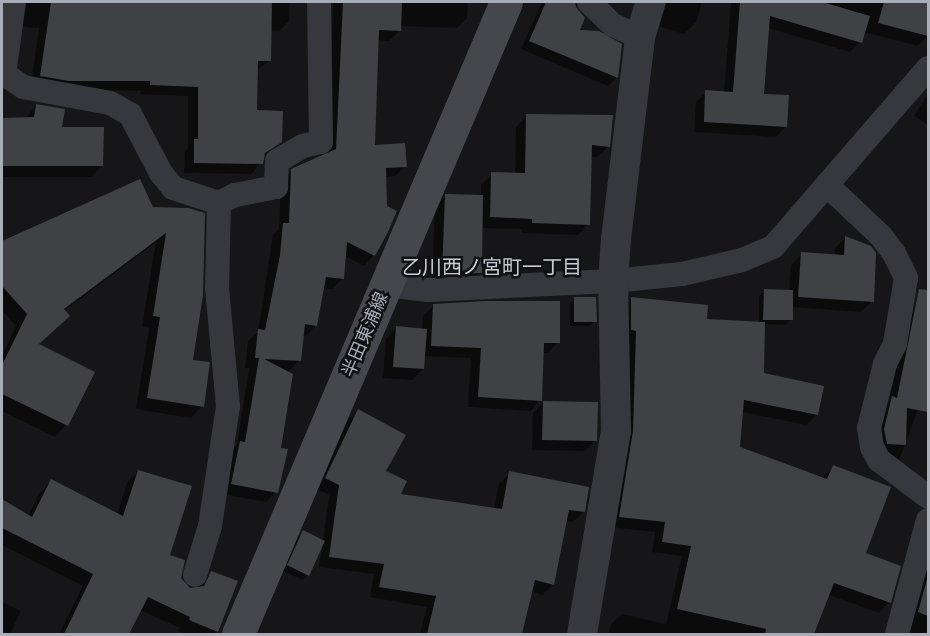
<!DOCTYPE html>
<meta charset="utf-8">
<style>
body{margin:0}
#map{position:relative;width:930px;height:636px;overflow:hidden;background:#161618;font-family:"Sofia Sans Condensed","Noto Sans JP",sans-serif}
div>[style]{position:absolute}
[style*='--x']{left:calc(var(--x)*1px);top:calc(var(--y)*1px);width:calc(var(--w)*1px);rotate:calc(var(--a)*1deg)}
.shadow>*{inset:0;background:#0007}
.building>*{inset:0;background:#404145}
.minor>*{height:24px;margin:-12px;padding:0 12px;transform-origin:12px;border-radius:12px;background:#37383d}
.tertiary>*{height:30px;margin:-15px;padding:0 15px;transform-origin:15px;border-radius:15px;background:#37383d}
.secondary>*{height:33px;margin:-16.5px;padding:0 16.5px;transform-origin:16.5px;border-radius:16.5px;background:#45474d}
span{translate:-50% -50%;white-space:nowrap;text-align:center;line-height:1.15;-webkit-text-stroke:5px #111113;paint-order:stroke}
.street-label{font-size:18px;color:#a8adb8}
.neighbourhood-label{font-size:20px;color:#c9ccd4}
.frame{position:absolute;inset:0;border:3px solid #a8adb8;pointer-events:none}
</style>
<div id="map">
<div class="shadow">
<div style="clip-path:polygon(11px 2px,290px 2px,289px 21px,279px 31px,270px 31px,269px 61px,256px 71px,256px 112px,281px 141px,263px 156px,261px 163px,251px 174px,184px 173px,185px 151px,188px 148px,188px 96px,140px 94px,141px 91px,58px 89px,31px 85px,39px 28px,17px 26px)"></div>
<div style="clip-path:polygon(evenodd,333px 2px,468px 2px,467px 18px,457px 28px,400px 26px,399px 31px,389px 41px,377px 40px,374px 146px,406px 166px,395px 176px,385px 177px,386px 207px,395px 212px,374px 255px,364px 266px,345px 256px,343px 278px,332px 289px,323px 288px,316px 325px,306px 336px,302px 335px,299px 361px,287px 373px,276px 492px,266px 502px,222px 494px,230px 453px,237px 445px,249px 368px,245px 368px,248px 341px,258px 332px,273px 235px,279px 229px,281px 181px,292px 171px,327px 155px,333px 2px,310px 323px,310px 326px,297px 324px,310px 323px)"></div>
<div style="clip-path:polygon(542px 2px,574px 2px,577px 32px,620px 45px,616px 78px,608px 86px,521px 49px)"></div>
<div style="clip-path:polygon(652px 2px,702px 2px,696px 22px,684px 34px,654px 25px)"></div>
<div style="clip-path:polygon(731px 2px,928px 2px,928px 35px,918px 46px,863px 32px,860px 42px,850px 52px,768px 28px,762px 95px,786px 126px,776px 137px,694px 132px,696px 102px,706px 92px,724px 93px)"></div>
<div style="clip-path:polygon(928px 94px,928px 125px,914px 116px)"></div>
<div style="clip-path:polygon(36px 105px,102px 166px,91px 177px,2px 177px,2px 119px,25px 119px)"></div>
<div style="clip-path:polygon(526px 116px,608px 147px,597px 157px,590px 156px,588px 224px,578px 235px,522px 233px,522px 229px,481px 228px,481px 272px,470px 283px,432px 285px,435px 206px,446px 195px,481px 196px,481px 185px,492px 174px,515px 174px,516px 127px)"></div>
<div style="clip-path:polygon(139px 181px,152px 209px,188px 209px,191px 361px,202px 406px,191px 418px,136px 409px,149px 328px,142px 327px,156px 242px,64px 311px,37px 345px,93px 373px,66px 425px,55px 437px,2px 411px,2px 356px,16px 326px,2px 310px,2px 242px)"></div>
<div style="clip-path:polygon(845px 238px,872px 301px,861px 312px,791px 307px,791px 319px,786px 325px,764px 324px,762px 374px,817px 415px,806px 425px,742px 412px,739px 448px,822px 479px,833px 467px,864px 554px,889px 602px,879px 613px,829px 595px,814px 632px,822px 634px,609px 634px,611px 624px,622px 614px,666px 624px,682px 556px,652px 552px,655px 532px,610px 527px,621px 309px,631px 298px,706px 321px,759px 323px,759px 296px,765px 291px,789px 291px,791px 265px,802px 254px,834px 256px,835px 248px)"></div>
<div style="clip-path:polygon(575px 299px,595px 321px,590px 326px,570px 326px,570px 304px)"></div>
<div style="clip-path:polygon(433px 306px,558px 342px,548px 353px,542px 353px,540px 400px,530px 411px,468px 407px,471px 358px,423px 356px,423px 369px,412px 380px,383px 378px,386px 339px,396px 328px,422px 330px,423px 316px)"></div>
<div style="clip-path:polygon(916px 309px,928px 311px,928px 382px,900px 458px,890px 468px,880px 455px,882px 408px,889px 400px,906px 320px)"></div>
<div style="clip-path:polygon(544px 402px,595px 441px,585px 451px,532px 450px,533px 413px)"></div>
<div style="clip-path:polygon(358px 411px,384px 472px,398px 495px,494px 510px,499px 484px,510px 473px,584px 512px,573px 522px,565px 521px,553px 584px,542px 595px,531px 591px,520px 634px,420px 634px,427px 607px,370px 597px,374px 574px,319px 567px,322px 547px,303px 580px,283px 571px,298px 537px,303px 532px,323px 541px,329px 495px,315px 488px,347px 421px)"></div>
<div style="clip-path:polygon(138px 471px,168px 556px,179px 578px,190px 590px,198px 588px,212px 572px,217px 631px,213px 634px,186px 634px,178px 631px,180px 628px,140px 610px,128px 634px,59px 634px,83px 586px,2px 545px,2px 501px,28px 516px,40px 493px,51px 481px,117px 515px,127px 483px)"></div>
<div style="clip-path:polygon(928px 553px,928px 634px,905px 634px)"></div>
<div style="clip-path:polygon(2px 602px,21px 611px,10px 634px,2px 634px)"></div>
</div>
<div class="building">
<div style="clip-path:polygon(51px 2px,272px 2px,271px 61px,258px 61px,257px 110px,283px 111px,282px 142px,265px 153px,263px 164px,194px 163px,194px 139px,198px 139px,198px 87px,150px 85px,150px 81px,69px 81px,40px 76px)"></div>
<div style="clip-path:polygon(343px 2px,402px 2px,401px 31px,379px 30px,375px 145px,405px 143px,407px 167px,386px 168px,387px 206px,397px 211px,388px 232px,375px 256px,347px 242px,344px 279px,326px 277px,317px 326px,305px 324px,301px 361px,264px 359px,293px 374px,281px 448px,288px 449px,278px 493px,231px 484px,240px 441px,245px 442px,259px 358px,255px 358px,258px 329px,265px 330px,280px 255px,283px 223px,289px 223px,291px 169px,336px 149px)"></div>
<div style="clip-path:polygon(546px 2px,575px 2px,576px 7px,585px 18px,580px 30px,599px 31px,622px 44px,618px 78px,529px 41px)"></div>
<div style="clip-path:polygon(740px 2px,822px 2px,870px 16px,862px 43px,770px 16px,764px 94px,789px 95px,787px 127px,704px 122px,705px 90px,733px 92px)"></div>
<div style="clip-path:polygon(884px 2px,928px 2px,928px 36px,878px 23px)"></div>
<div style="clip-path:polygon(36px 104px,65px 109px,62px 127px,104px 127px,103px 166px,2px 166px,2px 118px,34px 117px)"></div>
<div style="clip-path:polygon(526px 114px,613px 115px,610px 147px,592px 145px,590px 225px,532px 223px,532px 219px,490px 217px,491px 172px,525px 173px)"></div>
<div style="clip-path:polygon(140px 179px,153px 207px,188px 208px,205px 213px,203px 295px,193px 360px,210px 362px,204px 407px,147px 398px,160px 317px,153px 316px,166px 233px,64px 309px,70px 316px,39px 344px,95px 372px,68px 426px,2px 394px,2px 365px,27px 314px,2px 286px,2px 241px)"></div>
<div style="clip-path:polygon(445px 194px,483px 195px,482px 273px,442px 275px)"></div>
<div style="clip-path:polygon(845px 236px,871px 246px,876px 253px,874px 302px,798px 297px,801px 252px,844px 255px)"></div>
<div style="clip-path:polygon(764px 289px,793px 290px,793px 320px,763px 320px)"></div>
<div style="clip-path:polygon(919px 289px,928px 290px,928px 412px,907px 408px,906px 445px,887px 444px,884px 429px,892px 396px,897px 398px)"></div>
<div style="clip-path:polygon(574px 297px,596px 297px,597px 322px,574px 322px)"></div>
<div style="clip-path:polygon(631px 297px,708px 305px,707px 319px,765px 322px,764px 373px,824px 386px,818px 415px,744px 400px,740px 447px,827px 479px,833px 465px,891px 487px,866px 553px,901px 566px,891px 603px,834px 583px,814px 634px,765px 634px,766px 629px,677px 609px,691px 546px,662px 542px,665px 522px,619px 517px,633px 431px,636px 331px,631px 330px)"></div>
<div style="clip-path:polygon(486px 301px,560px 301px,560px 343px,544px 343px,542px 401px,478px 397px,481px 348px,431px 346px,433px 304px)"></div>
<div style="clip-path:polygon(396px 326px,427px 329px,424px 369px,393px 367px)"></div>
<div style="clip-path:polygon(543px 401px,598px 402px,597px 441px,542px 440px)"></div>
<div style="clip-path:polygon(358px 409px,406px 435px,386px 471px,407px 481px,401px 494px,502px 509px,509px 471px,589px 487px,585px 512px,569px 510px,554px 585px,535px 580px,522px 634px,427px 634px,436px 596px,379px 587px,384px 564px,329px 557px,339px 485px,325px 478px)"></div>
<div style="clip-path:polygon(138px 470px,192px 486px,170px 555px,185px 560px,181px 578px,190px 588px,204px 586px,211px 571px,238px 581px,218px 632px,189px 620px,190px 617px,148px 597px,129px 634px,64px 634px,93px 574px,2px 528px,2px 499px,32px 517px,51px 479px,123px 516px)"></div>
<div style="clip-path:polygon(303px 530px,325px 541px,309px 576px,287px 565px)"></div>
<div style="clip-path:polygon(928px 575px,928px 616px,918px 612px)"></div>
</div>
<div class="minor">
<div style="--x:14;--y:2;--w:73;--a:97.9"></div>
<div style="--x:4;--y:74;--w:23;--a:34"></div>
<div style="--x:23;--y:87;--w:88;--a:10.4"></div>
<div style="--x:110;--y:103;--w:23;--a:29"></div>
<div style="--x:130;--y:114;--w:67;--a:62.3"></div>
<div style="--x:161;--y:173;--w:19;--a:51"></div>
<div style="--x:173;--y:188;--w:48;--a:18.1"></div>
<div style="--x:219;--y:203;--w:85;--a:91.3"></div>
<div style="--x:217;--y:288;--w:119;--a:84.7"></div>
<div style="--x:228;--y:406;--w:121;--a:98.5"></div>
<div style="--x:210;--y:526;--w:51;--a:107"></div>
<div style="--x:589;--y:2;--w:33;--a:44"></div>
<div style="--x:613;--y:25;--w:30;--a:24"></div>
<div style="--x:827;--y:185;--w:74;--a:43.4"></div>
<div style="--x:881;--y:236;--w:21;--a:53"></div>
<div style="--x:894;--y:253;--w:28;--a:64"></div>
<div style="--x:906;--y:278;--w:67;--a:99.5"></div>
<div style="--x:895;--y:344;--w:22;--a:117"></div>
<div style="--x:885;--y:364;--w:66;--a:104"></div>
<div style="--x:869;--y:428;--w:19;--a:81"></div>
<div style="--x:872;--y:447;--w:15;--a:62"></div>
<div style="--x:879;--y:460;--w:61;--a:37.1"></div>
<div style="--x:219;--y:203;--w:18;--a:-27"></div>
<div style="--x:235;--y:195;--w:42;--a:-11"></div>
<div style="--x:276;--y:187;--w:26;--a:-88"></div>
<div style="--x:277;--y:161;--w:30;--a:-30"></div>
<div style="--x:303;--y:146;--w:18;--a:-13"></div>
<div style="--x:321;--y:142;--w:140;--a:-90.8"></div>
<div style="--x:387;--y:285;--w:41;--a:7"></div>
<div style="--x:428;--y:290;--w:185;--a:-2.8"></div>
<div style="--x:613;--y:281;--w:69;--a:-5.8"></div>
<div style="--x:682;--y:274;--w:62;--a:-13.1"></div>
<div style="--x:742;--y:260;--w:34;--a:-23"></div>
<div style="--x:773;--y:247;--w:237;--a:-49.1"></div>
<div style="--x:897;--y:634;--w:118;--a:-74.8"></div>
</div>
<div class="tertiary">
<div style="--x:582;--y:634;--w:206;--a:-80.5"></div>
<div style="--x:616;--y:431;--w:150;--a:-91.1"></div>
<div style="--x:613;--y:281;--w:42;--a:-85.9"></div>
<div style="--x:616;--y:239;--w:203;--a:-83.2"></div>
<div style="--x:640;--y:37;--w:37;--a:-73"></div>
</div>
<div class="secondary">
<div style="--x:238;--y:634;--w:686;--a:-67.02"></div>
</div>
<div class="street-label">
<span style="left:366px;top:335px;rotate:-67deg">半田東浦線</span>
</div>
<div class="neighbourhood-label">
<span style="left:492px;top:268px">乙川西ノ宮町一丁目</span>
</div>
<div class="frame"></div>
</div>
